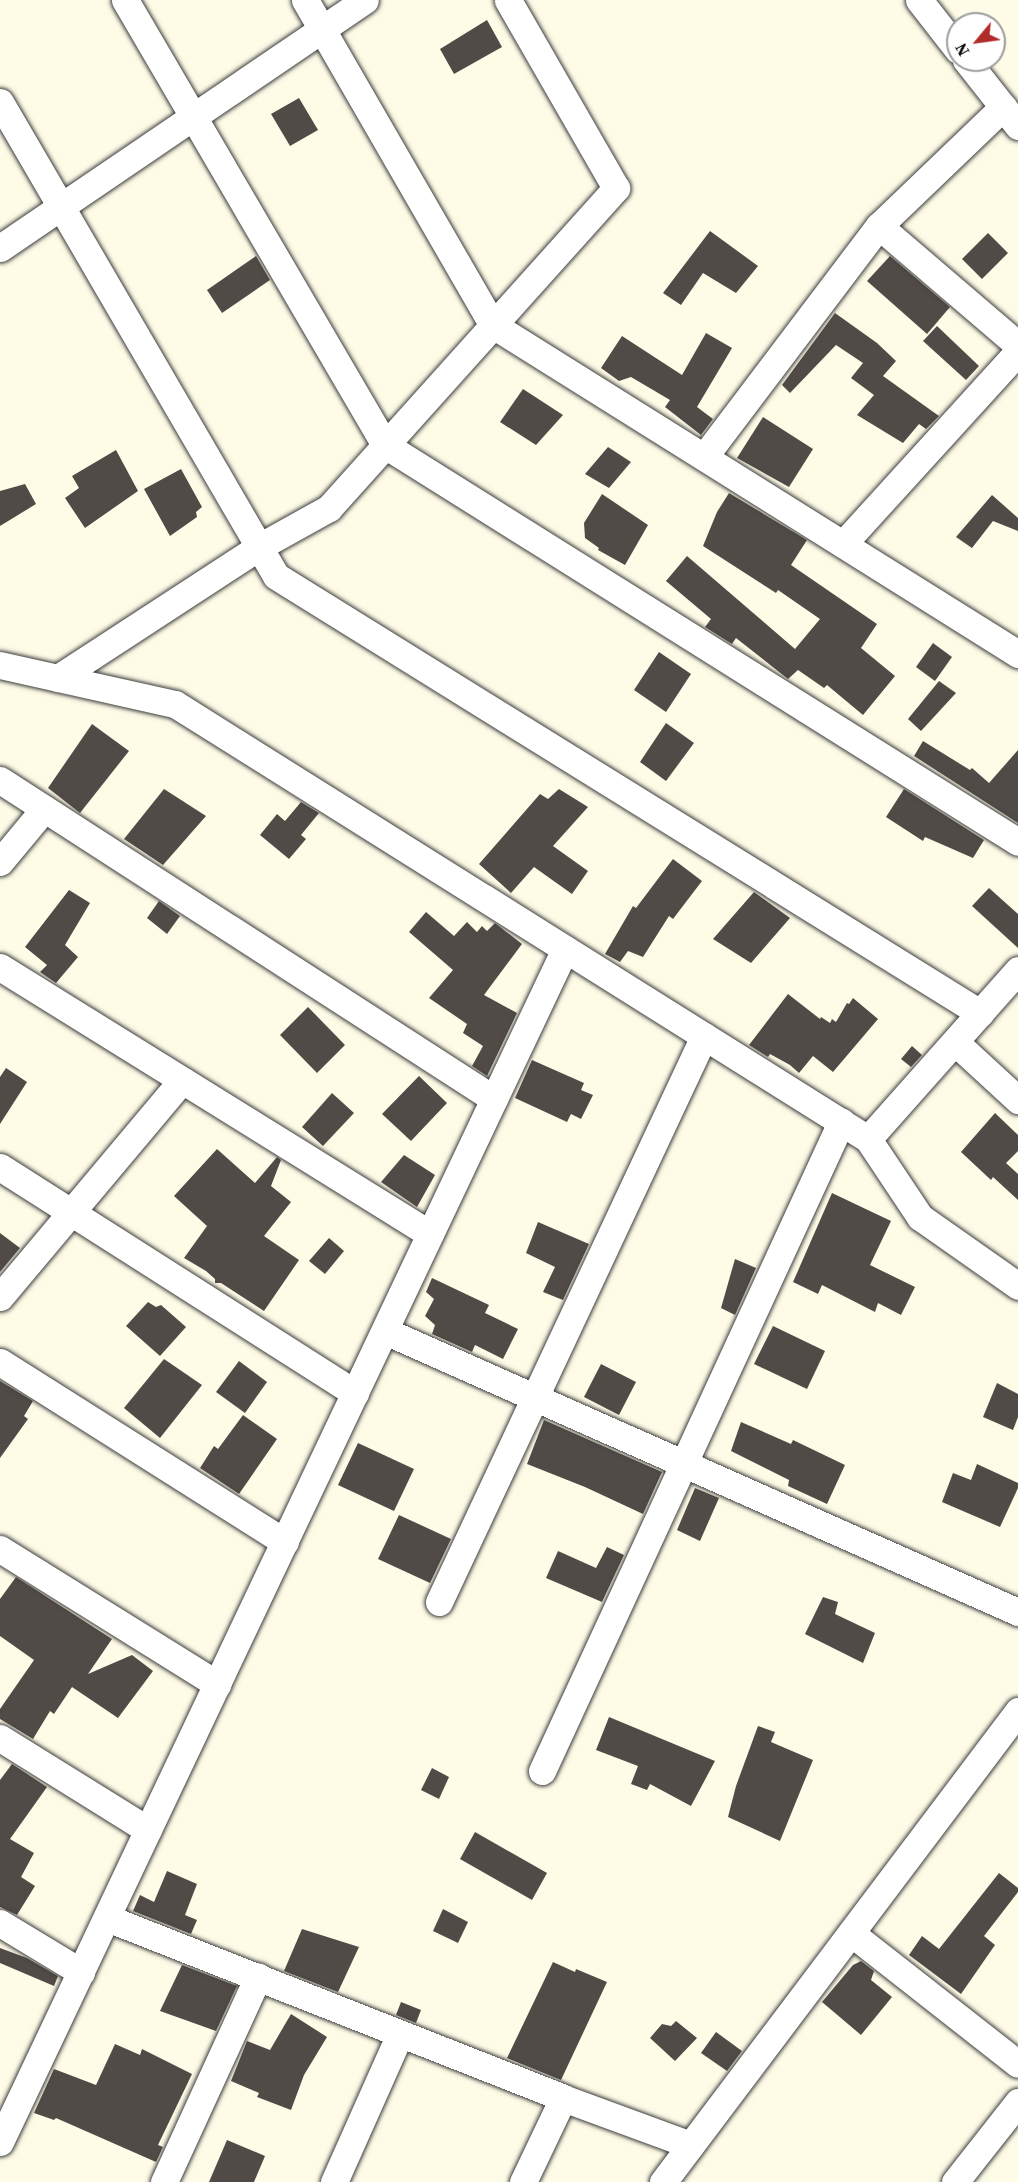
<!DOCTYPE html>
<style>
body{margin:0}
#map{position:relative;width:1018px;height:2182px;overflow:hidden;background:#fefbe7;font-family:"Source Serif 4",serif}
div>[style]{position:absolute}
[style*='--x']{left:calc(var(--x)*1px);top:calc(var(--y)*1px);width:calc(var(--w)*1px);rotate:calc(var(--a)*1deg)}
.building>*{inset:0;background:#514b47}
.roads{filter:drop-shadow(0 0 2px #3c3c3c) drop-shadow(0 0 2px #3c3c3c)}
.minor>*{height:27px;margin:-13.5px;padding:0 13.5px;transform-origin:13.5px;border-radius:13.5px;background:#fff}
span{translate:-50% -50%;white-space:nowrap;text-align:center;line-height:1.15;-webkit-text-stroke:6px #fff;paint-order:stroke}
.north{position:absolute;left:946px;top:12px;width:60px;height:60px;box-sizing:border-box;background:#fff;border:2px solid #9d9d9d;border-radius:50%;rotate:241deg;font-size:16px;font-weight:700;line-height:24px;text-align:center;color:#090909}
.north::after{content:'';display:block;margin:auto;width:21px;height:27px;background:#b12b2a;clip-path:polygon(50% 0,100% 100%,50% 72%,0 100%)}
</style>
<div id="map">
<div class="building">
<div style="clip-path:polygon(487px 20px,502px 47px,454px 74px,440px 49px)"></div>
<div style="clip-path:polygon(299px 98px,318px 130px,290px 146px,271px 114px)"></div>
<div style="clip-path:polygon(710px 231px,758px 266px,736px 293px,703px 273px,681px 305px,663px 293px)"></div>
<div style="clip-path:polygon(988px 233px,1008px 253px,982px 279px,962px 259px)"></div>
<div style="clip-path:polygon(256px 256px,270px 280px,222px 313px,207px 290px)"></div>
<div style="clip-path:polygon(890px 256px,950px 307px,927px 334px,867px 281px)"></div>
<div style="clip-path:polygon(835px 313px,877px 343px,896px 361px,883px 376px,939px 416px,926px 429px,919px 424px,903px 443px,857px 415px,874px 395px,851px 378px,863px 363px,836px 345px,790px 393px,782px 385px)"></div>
<div style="clip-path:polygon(937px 326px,979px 366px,966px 380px,923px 341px)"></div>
<div style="clip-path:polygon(706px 333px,732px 348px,697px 407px,713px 419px,701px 435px,665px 407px,670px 400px,631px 377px,619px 381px,601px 368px,622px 336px,682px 375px)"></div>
<div style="clip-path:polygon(523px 389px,563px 415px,536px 445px,500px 422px)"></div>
<div style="clip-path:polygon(763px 417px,813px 449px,789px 487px,737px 458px)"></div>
<div style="clip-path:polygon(608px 447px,631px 462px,609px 488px,585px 474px)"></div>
<div style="clip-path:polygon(116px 450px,138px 491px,85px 528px,65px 498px,79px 488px,72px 476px)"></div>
<div style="clip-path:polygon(181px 469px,202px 507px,196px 512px,197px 517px,170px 536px,144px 489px)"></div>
<div style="clip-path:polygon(25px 484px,36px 504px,0 526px,0 491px)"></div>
<div style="clip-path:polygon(729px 493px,807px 540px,791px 565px,877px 624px,861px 648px,895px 676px,863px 715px,827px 685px,824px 688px,798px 670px,788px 679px,736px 638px,732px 644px,705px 627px,711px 619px,666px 581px,687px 556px,795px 649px,820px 619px,778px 590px,776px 593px,703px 546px,717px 512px)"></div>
<div style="clip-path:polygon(602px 494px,648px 525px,625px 565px,598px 550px,599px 548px,585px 538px,584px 523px)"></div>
<div style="clip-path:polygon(992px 495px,1018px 518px,1018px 531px,993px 521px,972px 548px,956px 537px)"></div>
<div style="clip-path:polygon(933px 643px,952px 657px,935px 681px,916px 667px)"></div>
<div style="clip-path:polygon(659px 652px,691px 674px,666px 712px,634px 690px)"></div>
<div style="clip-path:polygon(939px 681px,956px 693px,921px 731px,908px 719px)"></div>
<div style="clip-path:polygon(666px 723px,694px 743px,666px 781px,640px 762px)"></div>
<div style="clip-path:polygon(92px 724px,129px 751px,80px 813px,48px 788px)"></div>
<div style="clip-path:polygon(923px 741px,970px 770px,972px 768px,989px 783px,1018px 750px,1018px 823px,914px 756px)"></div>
<div style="clip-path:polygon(164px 789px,206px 816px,163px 865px,124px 839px)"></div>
<div style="clip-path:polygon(559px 789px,588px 807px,553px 846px,588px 871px,572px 894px,534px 867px,511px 893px,479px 864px,540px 794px,548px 799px)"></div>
<div style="clip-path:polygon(904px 789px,984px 840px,973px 858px,925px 837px,923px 841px,886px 817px)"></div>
<div style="clip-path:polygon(301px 802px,319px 813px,301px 835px,306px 839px,289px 859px,260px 835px,277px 814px,285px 821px)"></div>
<div style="clip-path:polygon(673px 859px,702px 881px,673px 919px,669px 916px,643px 957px,628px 951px,620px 962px,605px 954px,633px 906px,636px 908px)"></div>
<div style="clip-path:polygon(989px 888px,1018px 914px,1018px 948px,972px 906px)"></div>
<div style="clip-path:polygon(69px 890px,90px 903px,65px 945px,78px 957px,56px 983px,40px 972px,47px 965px,25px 947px)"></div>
<div style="clip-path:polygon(754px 892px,790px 918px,751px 963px,713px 939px)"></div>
<div style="clip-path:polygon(159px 901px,180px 916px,167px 934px,147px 918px)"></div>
<div style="clip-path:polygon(426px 912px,454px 936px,467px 922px,477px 932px,482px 926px,487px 931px,495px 923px,522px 944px,484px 995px,517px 1013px,487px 1076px,472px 1066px,483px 1046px,463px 1033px,467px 1024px,429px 998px,453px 970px,409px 932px)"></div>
<div style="clip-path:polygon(788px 994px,820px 1019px,821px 1017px,830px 1023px,832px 1019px,836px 1022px,847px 1003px,849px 1004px,853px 998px,878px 1019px,833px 1072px,813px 1056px,799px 1073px,790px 1065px,770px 1054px,768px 1057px,749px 1045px)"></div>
<div style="clip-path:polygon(308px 1007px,345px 1045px,317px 1073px,280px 1035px)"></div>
<div style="clip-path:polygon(912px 1046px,922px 1055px,911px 1067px,901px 1059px)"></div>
<div style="clip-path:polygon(532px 1060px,584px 1083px,581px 1090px,593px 1095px,581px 1119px,571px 1114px,567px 1122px,515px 1098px)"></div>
<div style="clip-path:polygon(6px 1068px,27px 1082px,0 1124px,0 1077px)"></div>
<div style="clip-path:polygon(419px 1076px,447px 1103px,411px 1141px,382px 1114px)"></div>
<div style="clip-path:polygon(332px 1093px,354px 1113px,323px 1146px,302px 1127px)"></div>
<div style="clip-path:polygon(995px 1113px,1018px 1135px,1018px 1151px,1006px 1163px,1018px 1174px,1018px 1200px,993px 1177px,991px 1180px,961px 1152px)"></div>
<div style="clip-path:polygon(217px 1149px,255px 1183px,277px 1157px,281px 1160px,271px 1186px,291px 1202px,264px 1236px,299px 1260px,264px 1311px,221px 1283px,215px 1283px,215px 1279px,206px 1271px,184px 1258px,207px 1226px,174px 1196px)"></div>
<div style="clip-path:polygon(404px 1155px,435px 1175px,417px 1207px,381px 1182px)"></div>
<div style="clip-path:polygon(832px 1193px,891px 1221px,870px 1265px,915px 1287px,901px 1315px,878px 1303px,875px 1312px,822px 1285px,818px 1294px,793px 1282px)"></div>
<div style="clip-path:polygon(538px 1222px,589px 1244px,563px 1300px,543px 1292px,555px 1267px,526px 1253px)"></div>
<div style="clip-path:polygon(0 1233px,20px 1248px,0 1272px)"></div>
<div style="clip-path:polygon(329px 1238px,344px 1251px,325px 1274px,309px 1261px)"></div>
<div style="clip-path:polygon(735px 1259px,756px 1268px,735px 1315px,721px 1308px)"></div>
<div style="clip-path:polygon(432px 1278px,489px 1305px,485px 1313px,518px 1329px,503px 1359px,475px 1345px,472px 1352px,432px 1334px,435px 1325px,425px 1316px,434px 1299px,426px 1292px)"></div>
<div style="clip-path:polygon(148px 1302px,156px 1307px,161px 1305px,186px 1327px,160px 1356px,126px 1326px)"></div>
<div style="clip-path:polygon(773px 1326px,825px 1351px,807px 1389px,754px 1364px)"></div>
<div style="clip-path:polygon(164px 1359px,202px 1385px,160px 1438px,124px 1408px)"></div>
<div style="clip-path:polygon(239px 1361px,267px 1382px,245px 1413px,216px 1392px)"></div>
<div style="clip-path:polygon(601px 1364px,636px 1382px,619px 1415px,584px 1397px)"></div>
<div style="clip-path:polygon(0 1381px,33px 1401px,24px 1416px,28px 1419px,0 1458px)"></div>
<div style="clip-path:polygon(997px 1383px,1018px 1394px,1018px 1417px,1013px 1430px,983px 1417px)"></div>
<div style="clip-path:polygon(243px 1415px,277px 1439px,239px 1494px,200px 1468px,214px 1446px,218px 1449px)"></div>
<div style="clip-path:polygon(544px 1420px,662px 1472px,643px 1514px,585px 1487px,527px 1464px)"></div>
<div style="clip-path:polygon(741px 1422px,791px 1444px,793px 1440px,845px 1465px,827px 1504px,788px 1486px,789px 1480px,731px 1451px)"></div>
<div style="clip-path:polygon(358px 1443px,414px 1469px,394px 1511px,338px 1485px)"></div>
<div style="clip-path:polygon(977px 1464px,1018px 1483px,1018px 1488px,1000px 1527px,942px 1502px,953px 1473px,971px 1480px)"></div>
<div style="clip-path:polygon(695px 1488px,719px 1498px,700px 1541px,677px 1530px)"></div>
<div style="clip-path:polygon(399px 1515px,451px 1539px,430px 1583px,378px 1559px)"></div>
<div style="clip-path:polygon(607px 1547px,624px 1555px,602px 1602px,546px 1578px,558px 1551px,596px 1568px)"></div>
<div style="clip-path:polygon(16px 1577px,112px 1639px,88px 1674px,132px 1655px,153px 1671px,118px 1718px,72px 1687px,54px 1714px,50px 1711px,33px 1739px,0 1719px,0 1709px,34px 1660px,0 1636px,0 1599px)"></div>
<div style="clip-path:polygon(823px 1597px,838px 1602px,835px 1614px,875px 1633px,863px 1663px,805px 1634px)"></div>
<div style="clip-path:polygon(609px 1717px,715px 1761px,691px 1806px,650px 1784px,647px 1790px,631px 1784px,638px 1766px,596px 1750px)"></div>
<div style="clip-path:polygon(758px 1726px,775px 1732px,771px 1742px,813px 1760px,780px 1841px,728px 1817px,736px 1786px)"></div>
<div style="clip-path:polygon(12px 1764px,47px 1787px,10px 1839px,34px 1853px,21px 1877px,35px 1886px,17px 1915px,0 1907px,0 1780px)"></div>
<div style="clip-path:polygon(432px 1768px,449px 1777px,439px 1799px,421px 1790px)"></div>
<div style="clip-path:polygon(475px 1832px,547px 1873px,532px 1900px,460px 1859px)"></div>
<div style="clip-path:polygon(167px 1871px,197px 1884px,185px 1915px,197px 1920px,191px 1934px,133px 1911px,140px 1895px,154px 1902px)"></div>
<div style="clip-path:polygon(999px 1873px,1018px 1888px,1018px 1892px,984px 1936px,995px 1945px,961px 1994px,909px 1955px,922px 1936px,939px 1949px)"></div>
<div style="clip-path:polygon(443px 1909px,468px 1922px,458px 1943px,433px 1931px)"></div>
<div style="clip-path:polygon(302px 1929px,359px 1947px,338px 1992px,284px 1971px)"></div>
<div style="clip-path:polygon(0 1948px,27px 1958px,58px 1976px,54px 1986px,0 1963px)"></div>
<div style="clip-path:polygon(861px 1961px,874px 1971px,871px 1980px,892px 1997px,861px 2035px,822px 2002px,853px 1965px)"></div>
<div style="clip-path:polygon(553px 1962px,575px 1972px,576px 1969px,607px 1982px,561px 2080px,507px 2058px)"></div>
<div style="clip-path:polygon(182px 1965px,237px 1986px,216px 2031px,160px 2011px)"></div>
<div style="clip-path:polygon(401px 2002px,421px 2010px,416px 2023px,396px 2015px)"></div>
<div style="clip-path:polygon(291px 2014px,327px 2037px,304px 2075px,291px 2110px,257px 2097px,259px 2093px,231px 2081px,247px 2041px,270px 2050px)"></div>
<div style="clip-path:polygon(676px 2021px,697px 2038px,675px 2061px,650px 2038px,662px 2024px,671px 2026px)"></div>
<div style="clip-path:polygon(716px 2032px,742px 2051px,727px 2071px,701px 2053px)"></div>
<div style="clip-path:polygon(115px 2044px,140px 2055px,142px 2049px,192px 2074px,158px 2145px,163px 2147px,156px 2162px,56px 2118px,54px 2120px,34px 2113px,54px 2069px,96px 2085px)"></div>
<div style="clip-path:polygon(227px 2140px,265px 2156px,254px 2182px,209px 2182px)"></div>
</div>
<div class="roads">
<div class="minor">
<div style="--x:125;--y:0;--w:515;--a:59.7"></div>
<div style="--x:385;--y:445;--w:747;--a:32.09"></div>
<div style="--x:305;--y:0;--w:375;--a:60"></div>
<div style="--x:493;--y:325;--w:620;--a:32.07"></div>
<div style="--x:919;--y:0;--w:63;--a:52"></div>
<div style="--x:966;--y:60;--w:84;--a:51.8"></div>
<div style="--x:0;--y:102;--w:548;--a:59.79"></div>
<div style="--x:276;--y:576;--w:829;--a:31.83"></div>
<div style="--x:879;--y:226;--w:183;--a:40.6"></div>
<div style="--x:0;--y:248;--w:441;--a:-34.2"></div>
<div style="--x:704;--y:457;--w:290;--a:-52.9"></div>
<div style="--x:879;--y:226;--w:172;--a:-43.8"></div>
<div style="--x:843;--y:544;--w:260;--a:-47.7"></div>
<div style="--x:0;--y:665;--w:179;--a:12.6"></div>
<div style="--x:175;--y:704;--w:818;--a:32.12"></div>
<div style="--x:868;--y:1139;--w:94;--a:56.3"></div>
<div style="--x:920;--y:1217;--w:120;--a:35.1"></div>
<div style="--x:58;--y:678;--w:240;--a:-33.1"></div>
<div style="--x:259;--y:547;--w:80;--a:-29.1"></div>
<div style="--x:329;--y:508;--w:430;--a:-48.1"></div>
<div style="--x:616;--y:188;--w:217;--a:-119.9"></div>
<div style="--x:0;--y:780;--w:588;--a:32.85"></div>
<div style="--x:0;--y:862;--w:69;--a:-50.3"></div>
<div style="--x:0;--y:967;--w:506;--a:31.84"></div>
<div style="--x:955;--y:1042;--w:86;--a:42.6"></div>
<div style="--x:868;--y:1139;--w:226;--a:-48.4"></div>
<div style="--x:0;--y:1167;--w:421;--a:32.5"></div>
<div style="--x:0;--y:1297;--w:283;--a:-50"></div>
<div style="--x:385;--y:1331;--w:693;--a:23.94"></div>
<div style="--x:0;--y:1362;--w:337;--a:32.3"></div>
<div style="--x:0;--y:1549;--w:256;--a:31.9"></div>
<div style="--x:439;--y:1602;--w:625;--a:-64.91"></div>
<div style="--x:0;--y:1738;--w:174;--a:31.9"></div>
<div style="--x:542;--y:1771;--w:715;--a:-65.26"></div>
<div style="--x:107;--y:1918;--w:490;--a:21.5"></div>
<div style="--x:563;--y:2098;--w:136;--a:20.2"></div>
<div style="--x:0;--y:1923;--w:95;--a:31.2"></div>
<div style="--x:851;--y:1933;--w:212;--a:38.1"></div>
<div style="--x:0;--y:2142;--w:1320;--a:-64.66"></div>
<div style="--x:164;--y:2182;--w:226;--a:-65.4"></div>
<div style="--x:334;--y:2182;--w:162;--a:-66"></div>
<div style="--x:523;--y:2182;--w:93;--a:-64.5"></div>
<div style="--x:663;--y:2182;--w:590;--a:-52.99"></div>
<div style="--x:955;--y:2182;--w:102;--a:-51.8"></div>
</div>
</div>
<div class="north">N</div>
</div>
